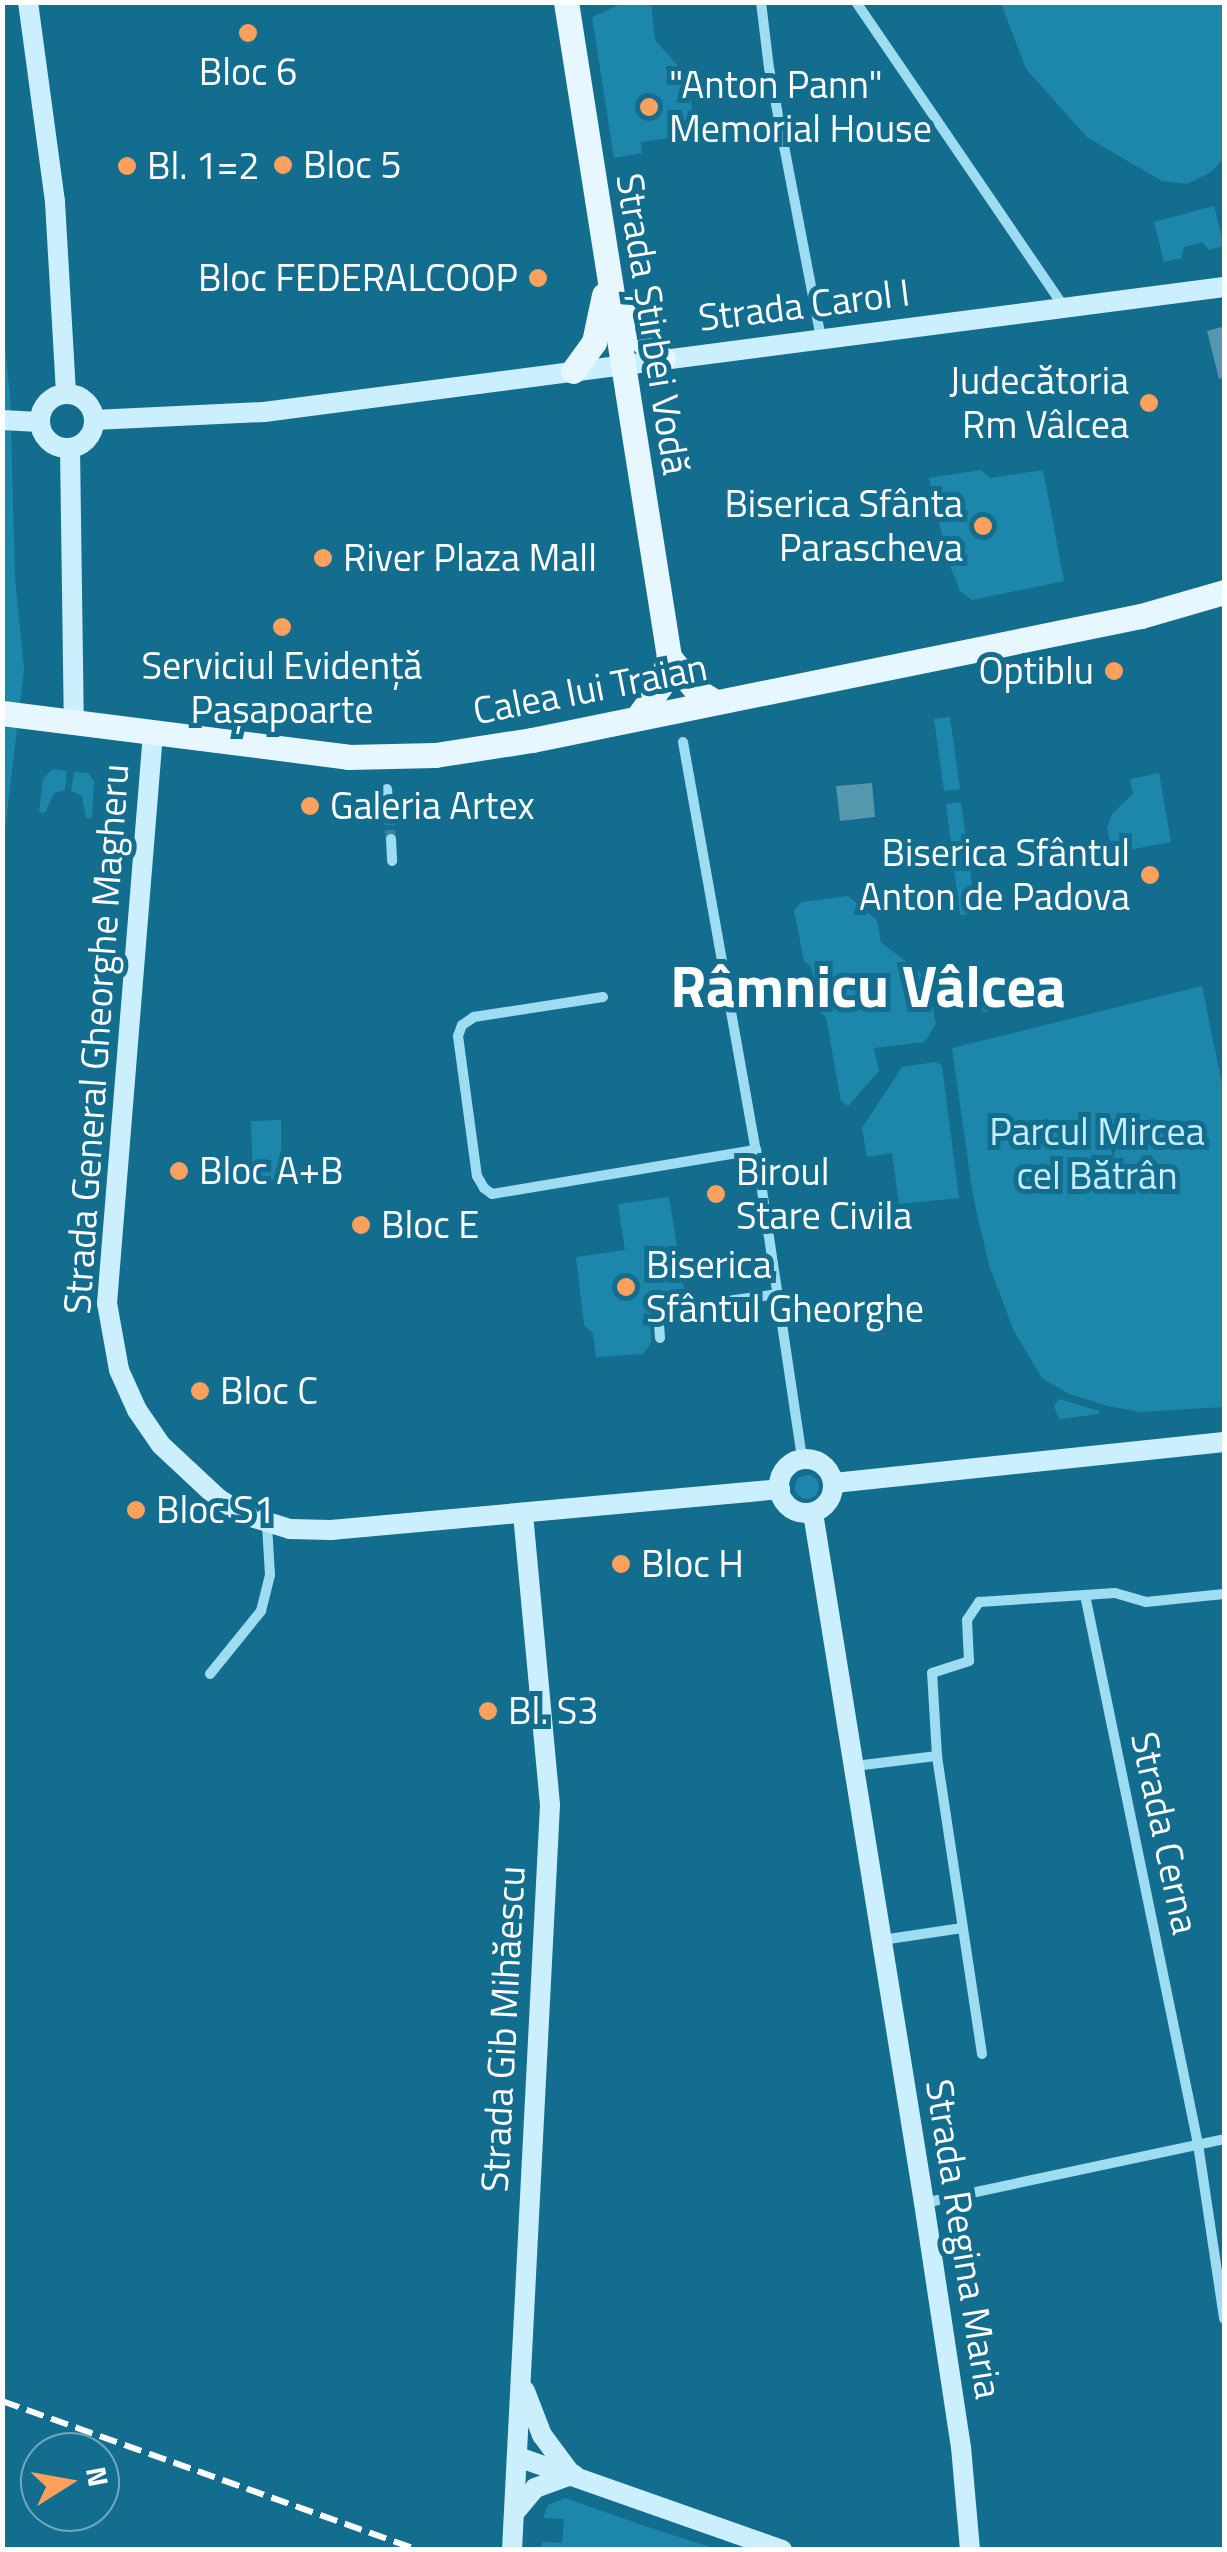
<!DOCTYPE html>
<meta charset="utf-8">
<style>
body{margin:0}
#map{position:relative;width:1227px;height:2552px;overflow:hidden;background:#136d8f;font-family:"Titillium Web",sans-serif}
div>[style]{position:absolute}
[style*='--x']{left:calc(var(--x)*1px);top:calc(var(--y)*1px);width:calc(var(--w)*1px);rotate:calc(var(--a)*1deg)}
.green>*{inset:0;background:#1d87ab}
.round{border-radius:50%}
.water>*{inset:0;background:#5597ad}
.street-tunnel>*{height:10px;margin-top:-5px;transform-origin:0;background:repeating-linear-gradient(90deg,#3683a0 0 10px,transparent 0 15px)}
.street>*{height:10px;margin:-5px;padding:0 5px;transform-origin:5px;border-radius:5px;background:#9ddcf1}
.secondary>*{height:20px;margin:-10px;padding:0 10px;transform-origin:10px;border-radius:10px;background:#cbeffc}
.secondary>.ring{margin:-10px;padding:0;box-sizing:content-box;background:none;border:20px solid #cbeffc;border-radius:50%}
.primary>*{height:25px;margin:-12.5px;padding:0 12.5px;transform-origin:12.5px;border-radius:12.5px;background:#e7f7ff}
.rail>*{height:6px;margin-top:-3px;transform-origin:0;background:repeating-linear-gradient(90deg,#fff 0 18px,transparent 0 26px)}
.dots>*{width:28px;height:28px;translate:-50% -50%;box-sizing:border-box;border:5px solid #136d8f;border-radius:50%}
span{translate:-50% -50%;white-space:nowrap;text-align:center;line-height:1.15;-webkit-text-stroke:10px #136d8f;paint-order:stroke}
.poi-label{font-size:38px;color:#fff}
.left{translate:0 -50%;text-align:left}
.right{translate:-100% -50%;text-align:right}
.street-label{font-size:38px;color:#fff}
.park-label{font-size:38px;color:#c4eefc}
.town-label{font-size:58px;color:#fff;font-weight:700}
.frame{position:absolute;inset:0;border:5px solid #fff;pointer-events:none}
.north{position:absolute;left:20px;top:2432px;width:100px;height:100px;box-sizing:border-box;background:#136d8f;border:2px solid #71a7bc;border-radius:50%;rotate:79deg;font-size:28px;font-weight:700;line-height:40px;text-align:center;color:#fff}
.north::after{content:'';display:block;margin:auto;width:35px;height:45px;background:#ffa05d;clip-path:polygon(50% 0,100% 100%,50% 72%,0 100%)}
</style>
<div id="map">
<div class="green">
<div style="clip-path:polygon(623px 3px,651px 3px,655px 40px,687px 76px,696px 134px,641px 142px,642px 153px,614px 158px,592px 17px)"></div>
<div style="clip-path:polygon(1001px 3px,1224px 3px,1224px 158px,1211px 172px,1187px 184px,1162px 181px,1088px 138px,1026px 69px)"></div>
<div style="clip-path:polygon(1214px 206px,1224px 246px,1209px 250px,1202px 242px,1184px 247px,1182px 258px,1164px 262px,1154px 222px)"></div>
<div style="clip-path:polygon(2px 322px,10px 394px,15px 578px,24px 669px,3px 847px)"></div>
<div style="clip-path:polygon(981px 470px,990px 478px,1043px 470px,1064px 581px,972px 600px,960px 591px,947px 558px,929px 478px)"></div>
<div style="clip-path:polygon(950px 717px,960px 789px,944px 791px,934px 719px)"></div>
<div style="clip-path:polygon(53px 769px,67px 771px,65px 790px,54px 793px,45px 813px,39px 812px,43px 779px)"></div>
<div style="clip-path:polygon(74px 772px,88px 773px,94px 781px,92px 818px,86px 818px,82px 796px,71px 791px)"></div>
<div style="clip-path:polygon(1159px 773px,1171px 842px,1112px 853px,1107px 827px,1113px 813px,1133px 794px,1130px 779px)"></div>
<div style="clip-path:polygon(961px 802px,976px 913px,960px 915px,946px 804px)"></div>
<div style="clip-path:polygon(848px 896px,877px 920px,881px 942px,927px 978px,936px 1024px,925px 1042px,874px 1048px,879px 1071px,848px 1106px,841px 1101px,826px 1017px,820px 1012px,811px 967px,804px 961px,794px 910px,802px 902px)"></div>
<div style="clip-path:polygon(1202px 986px,1224px 1093px,1224px 1407px,1140px 1412px,1108px 1406px,1069px 1394px,1042px 1378px,1014px 1331px,989px 1265px,973px 1196px,952px 1048px)"></div>
<div class="round" style="left:976px;top:990px;width:22px;height:22px"></div>
<div style="clip-path:polygon(936px 1062px,942px 1066px,959px 1198px,899px 1204px,892px 1153px,867px 1157px,862px 1128px,902px 1067px)"></div>
<div style="clip-path:polygon(281px 1120px,282px 1180px,253px 1181px,251px 1121px)"></div>
<div style="clip-path:polygon(669px 1197px,686px 1301px,662px 1306px,650px 1322px,651px 1343px,643px 1354px,596px 1357px,593px 1333px,584px 1325px,576px 1257px,625px 1250px,618px 1204px)"></div>
<div style="clip-path:polygon(1059px 1399px,1099px 1411px,1099px 1414px,1059px 1419px,1054px 1406px)"></div>
<div class="round" style="left:795px;top:1475px;width:24px;height:24px"></div>
<div style="clip-path:polygon(565px 2498px,645px 2526px,716px 2549px,542px 2549px,542px 2542px,562px 2543px,564px 2519px,543px 2518px,548px 2505px)"></div>
</div>
<div class="water">
<div style="clip-path:polygon(1222px 327px,1224px 377px,1219px 379px,1207px 331px)"></div>
<div style="clip-path:polygon(872px 783px,875px 817px,840px 821px,836px 786px)"></div>
</div>
<div class="street-tunnel">
<div style="--x:388;--y:800;--w:39;--a:86"></div>
</div>
<div class="street">
<div style="--x:761;--y:2;--w:66;--a:83.1"></div>
<div style="--x:769;--y:68;--w:275;--a:79.1"></div>
<div style="--x:856;--y:2;--w:369;--a:55.7"></div>
<div style="--x:683;--y:742;--w:414;--a:79.9"></div>
<div style="--x:756;--y:1150;--w:312;--a:81.5"></div>
<div style="--x:387;--y:789;--w:11;--a:85"></div>
<div style="--x:391;--y:839;--w:22;--a:87"></div>
<div style="--x:603;--y:997;--w:131;--a:171.2"></div>
<div style="--x:474;--y:1017;--w:14;--a:146"></div>
<div style="--x:462;--y:1025;--w:12;--a:110"></div>
<div style="--x:458;--y:1036;--w:141;--a:82.3"></div>
<div style="--x:477;--y:1176;--w:14;--a:60"></div>
<div style="--x:484;--y:1188;--w:10;--a:37"></div>
<div style="--x:492;--y:1194;--w:268;--a:-9.5"></div>
<div style="--x:660;--y:1338;--w:16;--a:-94"></div>
<div style="--x:659;--y:1322;--w:24;--a:-36"></div>
<div style="--x:678;--y:1308;--w:101;--a:-8"></div>
<div style="--x:1085;--y:1595;--w:561;--a:78.37"></div>
<div style="--x:1198;--y:2144;--w:177;--a:81.5"></div>
<div style="--x:210;--y:1674;--w:81;--a:-51"></div>
<div style="--x:261;--y:1611;--w:37;--a:-76"></div>
<div style="--x:270;--y:1575;--w:51;--a:-93.4"></div>
<div style="--x:855;--y:1766;--w:83;--a:-7"></div>
<div style="--x:882;--y:1940;--w:81;--a:-8.5"></div>
<div style="--x:982;--y:2054;--w:301;--a:-98.6"></div>
<div style="--x:937;--y:1756;--w:83;--a:-93.4"></div>
<div style="--x:932;--y:1673;--w:39;--a:-18"></div>
<div style="--x:969;--y:1661;--w:41;--a:-92.8"></div>
<div style="--x:967;--y:1620;--w:22;--a:-56"></div>
<div style="--x:979;--y:1602;--w:136;--a:-3.8"></div>
<div style="--x:1115;--y:1593;--w:32;--a:16"></div>
<div style="--x:1146;--y:1602;--w:78;--a:-5.9"></div>
<div style="--x:924;--y:2203;--w:307;--a:-12"></div>
</div>
<div class="secondary">
<div style="--x:28;--y:2;--w:202;--a:82.3"></div>
<div style="--x:55;--y:202;--w:191;--a:86.7"></div>
<div class="ring" style="left:40px;top:394px;width:34px;height:34px"></div>
<div style="--x:2;--y:420;--w:37;--a:3"></div>
<div style="--x:94;--y:420;--w:170;--a:-2.7"></div>
<div style="--x:264;--y:412;--w:968;--a:-7.42"></div>
<div style="--x:70;--y:448;--w:274;--a:89.2"></div>
<div style="--x:153;--y:733;--w:572;--a:94.61"></div>
<div style="--x:107;--y:1303;--w:68;--a:79.8"></div>
<div style="--x:119;--y:1370;--w:44;--a:65.8"></div>
<div style="--x:137;--y:1410;--w:42;--a:55.6"></div>
<div style="--x:161;--y:1445;--w:79;--a:43"></div>
<div style="--x:219;--y:1499;--w:31;--a:32"></div>
<div style="--x:245;--y:1515;--w:47;--a:17.3"></div>
<div style="--x:290;--y:1529;--w:41;--a:1.4"></div>
<div style="--x:331;--y:1530;--w:451;--a:-5.2"></div>
<div class="ring" style="left:779px;top:1459px;width:34px;height:34px"></div>
<div style="--x:834;--y:1483;--w:392;--a:-6"></div>
<div style="--x:813;--y:1513;--w:699;--a:80.86"></div>
<div style="--x:924;--y:2203;--w:247;--a:81.4"></div>
<div style="--x:961;--y:2447;--w:103;--a:85"></div>
<div style="--x:525;--y:2391;--w:47;--a:68.9"></div>
<div style="--x:542;--y:2435;--w:44;--a:53.4"></div>
<div style="--x:518;--y:2457;--w:280;--a:19.4"></div>
<div style="--x:515;--y:2512;--w:31;--a:-50"></div>
<div style="--x:535;--y:2488;--w:41;--a:-19.7"></div>
<div style="--x:512;--y:2550;--w:746;--a:-87.08"></div>
<div style="--x:550;--y:1805;--w:293;--a:-95.3"></div>
</div>
<div class="primary">
<div style="--x:566;--y:2;--w:663;--a:81.06"></div>
<div style="--x:669;--y:657;--w:43;--a:50.7"></div>
<div style="--x:696;--y:690;--w:22;--a:32"></div>
<div style="--x:619;--y:303;--w:34;--a:64"></div>
<div style="--x:634;--y:334;--w:38;--a:41"></div>
<div style="--x:573;--y:371;--w:36;--a:-54"></div>
<div style="--x:594;--y:342;--w:48;--a:-78"></div>
<div style="--x:2;--y:713;--w:349;--a:7.2"></div>
<div style="--x:348;--y:757;--w:87;--a:-1.3"></div>
<div style="--x:435;--y:755;--w:98;--a:-8.8"></div>
<div style="--x:532;--y:740;--w:621;--a:-11.51"></div>
<div style="--x:1141;--y:616;--w:86;--a:-16.1"></div>
<div style="--x:637;--y:718;--w:39;--a:-54"></div>
<div style="--x:660;--y:686;--w:30;--a:-73"></div>
</div>
<div class="rail">
<div style="--x:2;--y:2401;--w:441;--a:19.7"></div>
</div>
<div class="dots">
<div style="left:248px;top:33px;background:#ffa05d"></div>
<div style="left:649px;top:107px;background:#ffa05d"></div>
<div style="left:283px;top:165px;background:#ffa05d"></div>
<div style="left:127px;top:166px;background:#ffa05d"></div>
<div style="left:538px;top:278px;background:#ffa05d"></div>
<div style="left:1149px;top:403px;background:#ffa05d"></div>
<div style="left:983px;top:526px;background:#ffa05d"></div>
<div style="left:323px;top:558px;background:#ffa05d"></div>
<div style="left:282px;top:627px;background:#ffa05d"></div>
<div style="left:1114px;top:671px;background:#ffa05d"></div>
<div style="left:310px;top:806px;background:#ffa05d"></div>
<div style="left:1150px;top:875px;background:#ffa05d"></div>
<div style="left:179px;top:1171px;background:#ffa05d"></div>
<div style="left:716px;top:1194px;background:#ffa05d"></div>
<div style="left:361px;top:1225px;background:#ffa05d"></div>
<div style="left:626px;top:1287px;background:#ffa05d"></div>
<div style="left:200px;top:1391px;background:#ffa05d"></div>
<div style="left:136px;top:1510px;background:#ffa05d"></div>
<div style="left:621px;top:1564px;background:#ffa05d"></div>
<div style="left:488px;top:1711px;background:#ffa05d"></div>
</div>
<div class="poi-label">
<span style="left:248px;top:72px">Bloc 6</span>
<span class="left" style="left:669px;top:107px">"Anton Pann"<br>Memorial House</span>
<span class="left" style="left:303px;top:165px">Bloc 5</span>
<span class="left" style="left:147px;top:166px">Bl. 1=2</span>
<span class="right" style="left:518px;top:278px">Bloc FEDERALCOOP</span>
<span class="right" style="left:1129px;top:403px">Judecătoria<br>Rm Vâlcea</span>
<span class="right" style="left:963px;top:526px">Biserica Sfânta<br>Parascheva</span>
<span class="left" style="left:343px;top:558px">River Plaza Mall</span>
<span style="left:282px;top:688px">Serviciul Evidență<br>Pașapoarte</span>
<span class="right" style="left:1094px;top:671px">Optiblu</span>
<span class="left" style="left:330px;top:806px">Galeria Artex</span>
<span class="right" style="left:1130px;top:875px">Biserica Sfântul<br>Anton de Padova</span>
<span class="left" style="left:199px;top:1171px">Bloc A+B</span>
<span class="left" style="left:736px;top:1194px">Biroul<br>Stare Civila</span>
<span class="left" style="left:381px;top:1225px">Bloc E</span>
<span class="left" style="left:646px;top:1287px">Biserica<br>Sfântul Gheorghe</span>
<span class="left" style="left:220px;top:1391px">Bloc C</span>
<span class="left" style="left:156px;top:1510px">Bloc S1</span>
<span class="left" style="left:641px;top:1564px">Bloc H</span>
<span class="left" style="left:508px;top:1711px">Bl. S3</span>
</div>
<div class="street-label">
<span style="left:804px;top:305px;rotate:-7deg">Strada Carol I</span>
<span style="left:653px;top:324px;rotate:81deg">Strada Știrbei Vodă</span>
<span style="left:590px;top:689px;rotate:-11deg">Calea lui Traian</span>
<span style="left:96px;top:1039px;rotate:-86deg">Strada General Gheorghe Magheru</span>
<span style="left:1165px;top:1833px;rotate:78deg">Strada Cerna</span>
<span style="left:503px;top:2029px;rotate:-87deg">Strada Gib Mihăescu</span>
<span style="left:964px;top:2239px;rotate:81deg">Strada Regina Maria</span>
</div>
<div class="park-label">
<span style="left:1097px;top:1154px">Parcul Mircea<br>cel Bătrân</span>
</div>
<div class="town-label">
<span style="left:868px;top:986px">Râmnicu Vâlcea</span>
</div>
<div class="frame"></div>
<div class="north">N</div>
</div>
